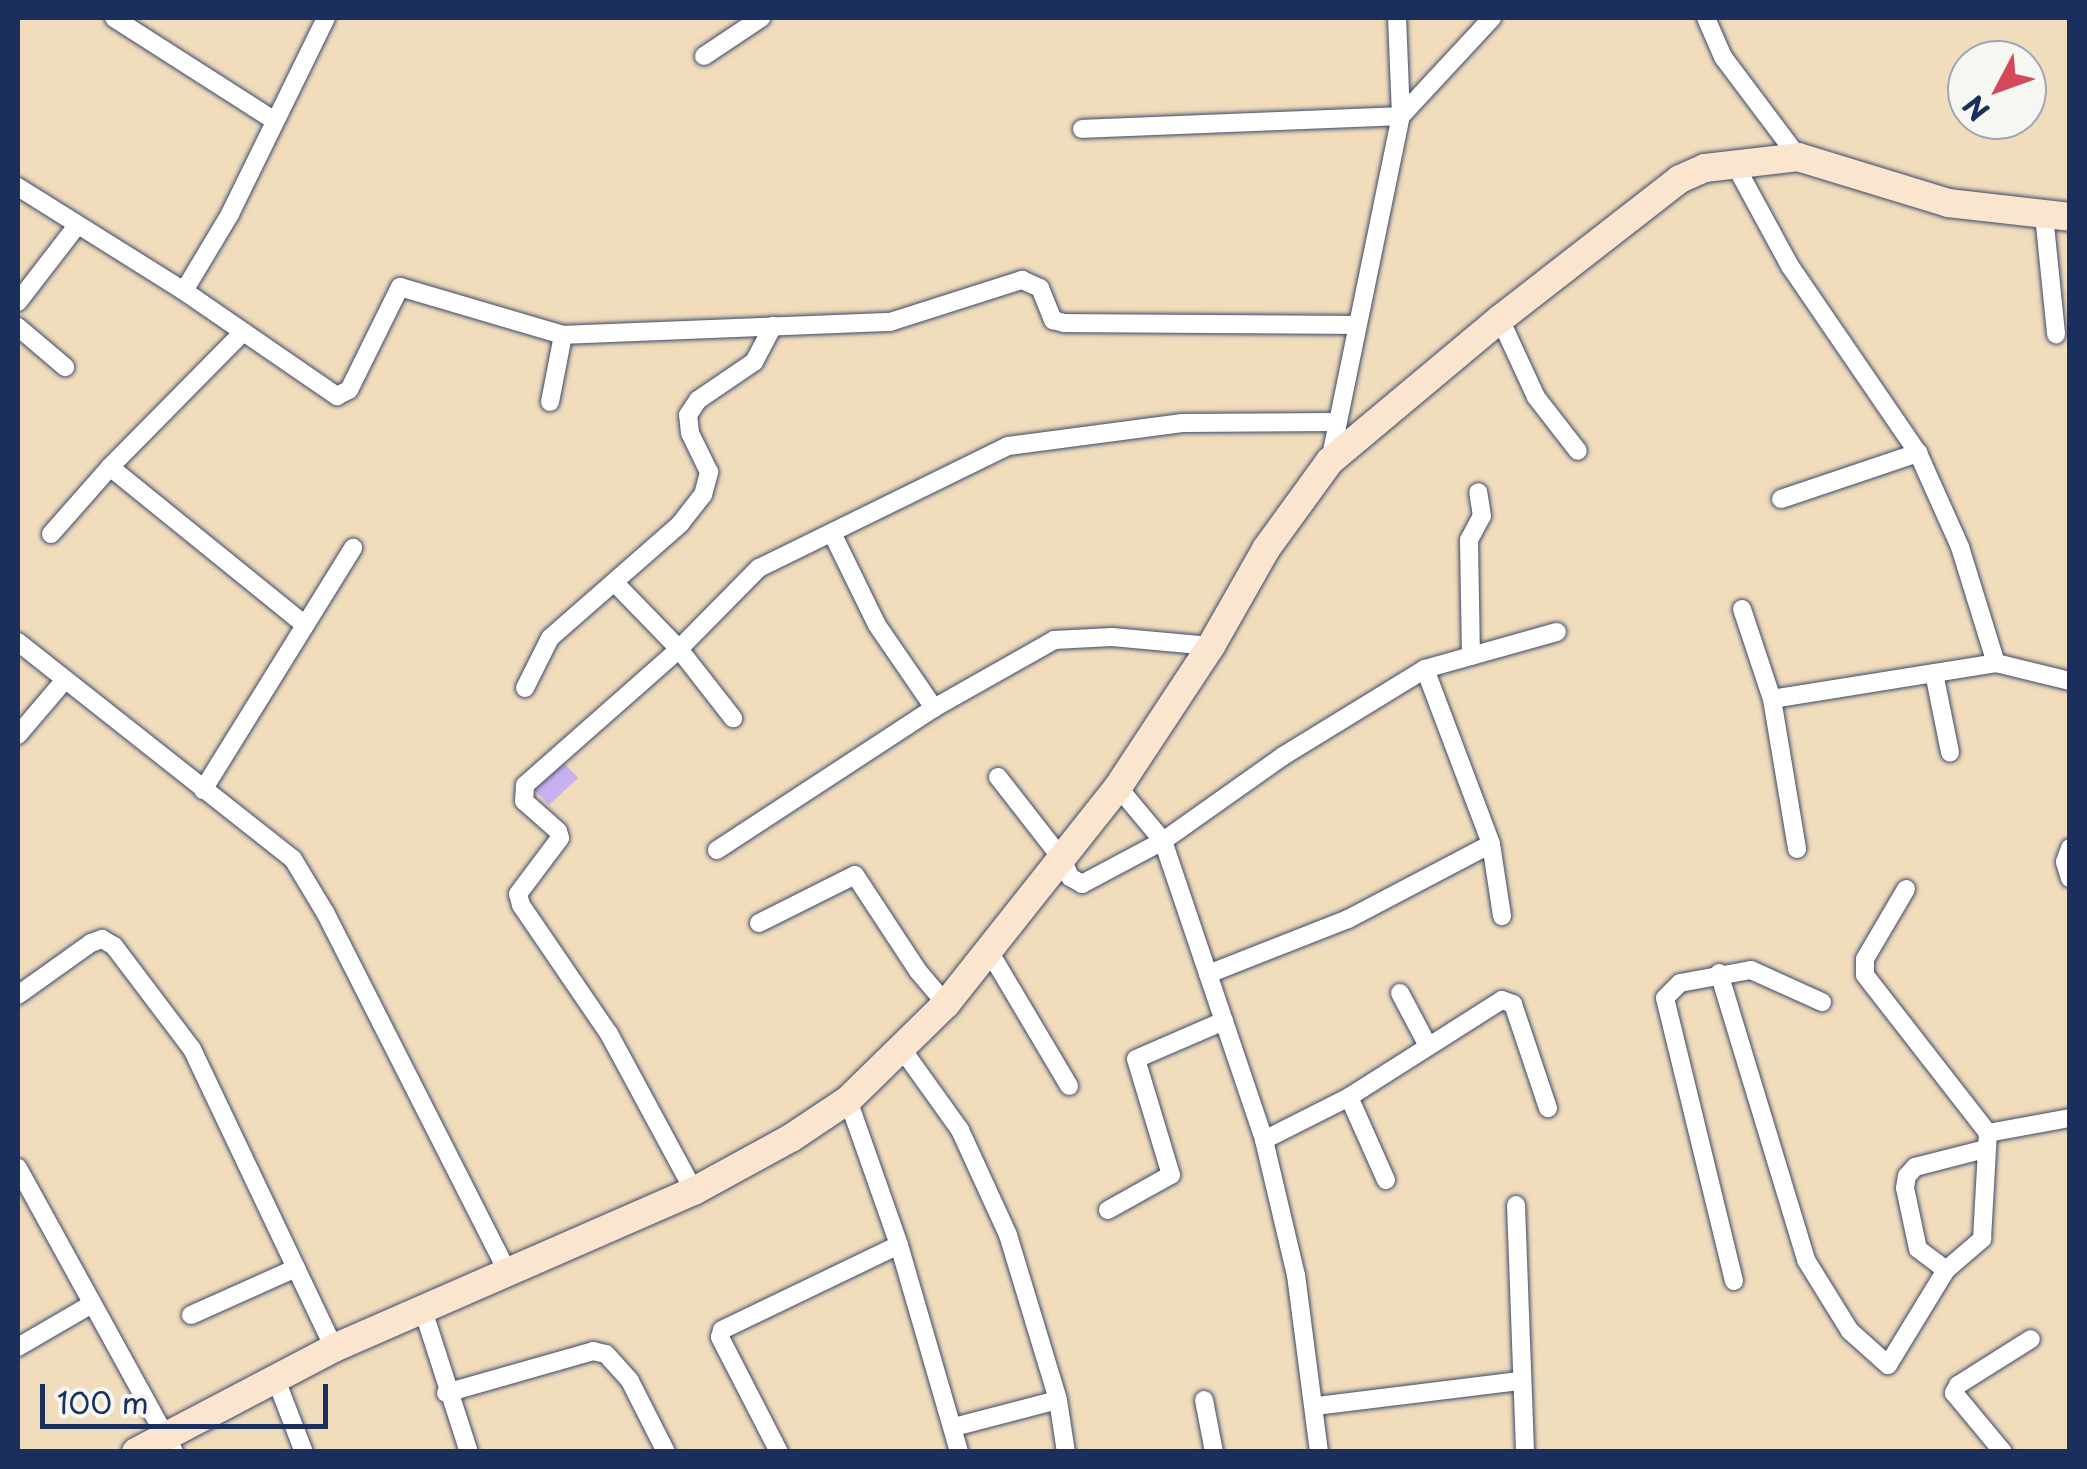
<!DOCTYPE html>
<style>
body{margin:0}
#map{position:relative;width:2087px;height:1469px;overflow:hidden;background:#f1dcbb;font-family:"Playpen Sans",sans-serif}
div>[style]{position:absolute}
[style*='--x']{left:calc(var(--x)*1px);top:calc(var(--y)*1px);width:calc(var(--w)*1px);rotate:calc(var(--a)*1deg)}
.building>*{inset:0;background:#c9b0ee}
.roads{filter:drop-shadow(0 0 2px #3b496c) drop-shadow(0 0 2px #3b496c)}
.minor>*{height:18px;margin:-9px;padding:0 9px;transform-origin:9px;border-radius:9px;background:#fff}
.secondary>*{height:28px;margin:-14px;padding:0 14px;transform-origin:14px;border-radius:14px;background:#fbe5cf}
span{translate:-50% -50%;white-space:nowrap;text-align:center;line-height:1.15;-webkit-text-stroke:9px #f6f6f2;paint-order:stroke}
.frame{position:absolute;inset:0;border:20px solid #1b2f5e;pointer-events:none}
.north{position:absolute;left:1947px;top:40px;width:100px;height:100px;box-sizing:border-box;background:#f6f6f2;border:2px solid #9ea6b7;border-radius:50%;rotate:229deg;font-size:28px;font-weight:700;line-height:40px;text-align:center;color:#1b2f5e}
.north::after{content:'';display:block;margin:auto;width:35px;height:45px;background:#d1495b;clip-path:polygon(50% 0,100% 100%,50% 72%,0 100%)}
.scale{position:absolute;left:40px;top:1384px;width:288px;height:45px;box-sizing:border-box;border:5px solid #1b2f5e;border-top:0;padding-left:12px;font-size:30px;line-height:35px;white-space:nowrap;color:#1b2f5e;-webkit-text-stroke:8px #f6f6f2;paint-order:stroke}
</style>
<div id="map">
<div class="building">
<div style="clip-path:polygon(564px 763px,578px 778px,549px 805px,535px 790px)"></div>
</div>
<div class="roads">
<div class="minor">
<div style="--x:114;--y:18;--w:191;--a:32.6"></div>
<div style="--x:1706;--y:18;--w:43;--a:66.4"></div>
<div style="--x:1723;--y:57;--w:125;--a:53.1"></div>
<div style="--x:704;--y:56;--w:69;--a:-33.7"></div>
<div style="--x:1082;--y:129;--w:319;--a:-2.3"></div>
<div style="--x:1401;--y:116;--w:134;--a:-47.1"></div>
<div style="--x:1734;--y:163;--w:117;--a:61.5"></div>
<div style="--x:1790;--y:266;--w:227;--a:55.6"></div>
<div style="--x:1918;--y:453;--w:103;--a:65.9"></div>
<div style="--x:1960;--y:547;--w:121;--a:72.8"></div>
<div style="--x:18;--y:187;--w:196;--a:32.1"></div>
<div style="--x:184;--y:291;--w:186;--a:34.5"></div>
<div style="--x:337;--y:396;--w:13;--a:-27"></div>
<div style="--x:349;--y:390;--w:115;--a:-63.7"></div>
<div style="--x:400;--y:287;--w:170;--a:16.4"></div>
<div style="--x:563;--y:335;--w:327;--a:-2.3"></div>
<div style="--x:890;--y:322;--w:139;--a:-17.7"></div>
<div style="--x:1022;--y:280;--w:20;--a:24"></div>
<div style="--x:1040;--y:288;--w:35;--a:68"></div>
<div style="--x:1053;--y:320;--w:11;--a:15"></div>
<div style="--x:1064;--y:323;--w:293;--a:0.4"></div>
<div style="--x:2044;--y:215;--w:120;--a:84.2"></div>
<div style="--x:184;--y:291;--w:90;--a:-59.1"></div>
<div style="--x:230;--y:214;--w:218;--a:-63.9"></div>
<div style="--x:18;--y:302;--w:95;--a:-52.3"></div>
<div style="--x:1500;--y:319;--w:86;--a:65.2"></div>
<div style="--x:1536;--y:397;--w:68;--a:52.1"></div>
<div style="--x:18;--y:327;--w:62;--a:40.4"></div>
<div style="--x:550;--y:402;--w:68;--a:-79"></div>
<div style="--x:1330;--y:461;--w:352;--a:-78.4"></div>
<div style="--x:1401;--y:116;--w:98;--a:-92.3"></div>
<div style="--x:110;--y:467;--w:251;--a:39"></div>
<div style="--x:1781;--y:499;--w:145;--a:-18.6"></div>
<div style="--x:832;--y:533;--w:102;--a:63.9"></div>
<div style="--x:877;--y:625;--w:101;--a:55.5"></div>
<div style="--x:51;--y:534;--w:89;--a:-48.6"></div>
<div style="--x:110;--y:467;--w:188;--a:-45.4"></div>
<div style="--x:616;--y:584;--w:91;--a:45.9"></div>
<div style="--x:679;--y:649;--w:88;--a:52"></div>
<div style="--x:1742;--y:609;--w:95;--a:71.6"></div>
<div style="--x:1772;--y:699;--w:152;--a:80.5"></div>
<div style="--x:18;--y:642;--w:350;--a:38.3"></div>
<div style="--x:293;--y:859;--w:64;--a:59"></div>
<div style="--x:326;--y:914;--w:402;--a:63.1"></div>
<div style="--x:1471;--y:656;--w:116;--a:-91"></div>
<div style="--x:1469;--y:540;--w:27;--a:-62"></div>
<div style="--x:1482;--y:516;--w:24;--a:-99"></div>
<div style="--x:1425;--y:669;--w:187;--a:69.3"></div>
<div style="--x:1491;--y:844;--w:73;--a:81.3"></div>
<div style="--x:1934;--y:673;--w:81;--a:78.6"></div>
<div style="--x:525;--y:688;--w:56;--a:-63.4"></div>
<div style="--x:550;--y:638;--w:173;--a:-41.2"></div>
<div style="--x:680;--y:524;--w:37;--a:-52"></div>
<div style="--x:703;--y:495;--w:24;--a:-75"></div>
<div style="--x:709;--y:472;--w:43;--a:-116"></div>
<div style="--x:690;--y:433;--w:18;--a:-96"></div>
<div style="--x:688;--y:415;--w:18;--a:-56"></div>
<div style="--x:698;--y:400;--w:68;--a:-34.2"></div>
<div style="--x:754;--y:362;--w:41;--a:-62.2"></div>
<div style="--x:1772;--y:699;--w:227;--a:-9.1"></div>
<div style="--x:1996;--y:663;--w:76;--a:13.7"></div>
<div style="--x:18;--y:735;--w:71;--a:-49.6"></div>
<div style="--x:998;--y:777;--w:104;--a:52"></div>
<div style="--x:1062;--y:859;--w:20;--a:66"></div>
<div style="--x:1070;--y:877;--w:14;--a:30"></div>
<div style="--x:1082;--y:884;--w:92;--a:-28"></div>
<div style="--x:1163;--y:841;--w:147;--a:-35.3"></div>
<div style="--x:1283;--y:756;--w:167;--a:-31.5"></div>
<div style="--x:1425;--y:669;--w:137;--a:-15.7"></div>
<div style="--x:1118;--y:787;--w:70;--a:50.2"></div>
<div style="--x:1163;--y:841;--w:316;--a:71.3"></div>
<div style="--x:1264;--y:1140;--w:139;--a:76.7"></div>
<div style="--x:1296;--y:1275;--w:178;--a:82.6"></div>
<div style="--x:203;--y:790;--w:285;--a:-58.2"></div>
<div style="--x:2070;--y:848;--w:15;--a:110"></div>
<div style="--x:2065;--y:862;--w:17;--a:73"></div>
<div style="--x:717;--y:850;--w:259;--a:-33.2"></div>
<div style="--x:934;--y:708;--w:138;--a:-29.5"></div>
<div style="--x:1054;--y:640;--w:58;--a:-3"></div>
<div style="--x:1112;--y:637;--w:99;--a:5.2"></div>
<div style="--x:759;--y:923;--w:107;--a:-26.6"></div>
<div style="--x:855;--y:875;--w:115;--a:56.7"></div>
<div style="--x:918;--y:971;--w:43;--a:49.7"></div>
<div style="--x:989;--y:951;--w:157;--a:59.3"></div>
<div style="--x:1719;--y:973;--w:300;--a:73.1"></div>
<div style="--x:1806;--y:1260;--w:84;--a:58.2"></div>
<div style="--x:1850;--y:1331;--w:51;--a:41.8"></div>
<div style="--x:1888;--y:1365;--w:111;--a:-58.6"></div>
<div style="--x:1946;--y:1270;--w:48;--a:-40.7"></div>
<div style="--x:1982;--y:1239;--w:106;--a:-86.8"></div>
<div style="--x:1988;--y:1133;--w:200;--a:-127.9"></div>
<div style="--x:1865;--y:975;--w:16;--a:-90"></div>
<div style="--x:1865;--y:959;--w:81;--a:-59.6"></div>
<div style="--x:1208;--y:974;--w:150;--a:-21.4"></div>
<div style="--x:1348;--y:919;--w:161;--a:-27.7"></div>
<div style="--x:1400;--y:993;--w:58;--a:62.1"></div>
<div style="--x:18;--y:995;--w:90;--a:-35.5"></div>
<div style="--x:91;--y:943;--w:12;--a:-20"></div>
<div style="--x:102;--y:939;--w:14;--a:30"></div>
<div style="--x:114;--y:946;--w:129;--a:52.9"></div>
<div style="--x:192;--y:1049;--w:331;--a:64.6"></div>
<div style="--x:902;--y:1049;--w:100;--a:54.4"></div>
<div style="--x:960;--y:1130;--w:115;--a:65.4"></div>
<div style="--x:1008;--y:1235;--w:172;--a:73.1"></div>
<div style="--x:1058;--y:1400;--w:53;--a:81.3"></div>
<div style="--x:1349;--y:1097;--w:91;--a:66"></div>
<div style="--x:848;--y:1100;--w:154;--a:70.6"></div>
<div style="--x:899;--y:1245;--w:216;--a:73.8"></div>
<div style="--x:1988;--y:1133;--w:83;--a:-10.4"></div>
<div style="--x:1264;--y:1140;--w:95;--a:-26.8"></div>
<div style="--x:1349;--y:1097;--w:181;--a:-32.4"></div>
<div style="--x:1502;--y:1000;--w:12;--a:20"></div>
<div style="--x:1513;--y:1004;--w:110;--a:71.4"></div>
<div style="--x:18;--y:1168;--w:324;--a:61.2"></div>
<div style="--x:694;--y:1191;--w:179;--a:-118.4"></div>
<div style="--x:609;--y:1034;--w:156;--a:-124.3"></div>
<div style="--x:521;--y:905;--w:11;--a:-105"></div>
<div style="--x:518;--y:894;--w:70;--a:-53.1"></div>
<div style="--x:560;--y:838;--w:7;--a:-106"></div>
<div style="--x:558;--y:831;--w:45;--a:-138.6"></div>
<div style="--x:524;--y:801;--w:16;--a:-86"></div>
<div style="--x:525;--y:785;--w:205;--a:-41.4"></div>
<div style="--x:679;--y:649;--w:114;--a:-45.4"></div>
<div style="--x:759;--y:568;--w:277;--a:-26.1"></div>
<div style="--x:1008;--y:446;--w:176;--a:-7.5"></div>
<div style="--x:1182;--y:423;--w:154;--a:-0.4"></div>
<div style="--x:1516;--y:1205;--w:247;--a:87.9"></div>
<div style="--x:1108;--y:1210;--w:72;--a:-29.1"></div>
<div style="--x:1171;--y:1175;--w:121;--a:-106.8"></div>
<div style="--x:1136;--y:1059;--w:96;--a:-23.4"></div>
<div style="--x:1946;--y:1270;--w:35;--a:-143"></div>
<div style="--x:1918;--y:1249;--w:62;--a:-102"></div>
<div style="--x:1905;--y:1188;--w:12;--a:-81"></div>
<div style="--x:1907;--y:1176;--w:12;--a:-48"></div>
<div style="--x:1915;--y:1167;--w:72;--a:-14.4"></div>
<div style="--x:1734;--y:1281;--w:291;--a:-103.7"></div>
<div style="--x:1665;--y:998;--w:21;--a:-45"></div>
<div style="--x:1680;--y:983;--w:72;--a:-10.4"></div>
<div style="--x:1751;--y:970;--w:78;--a:24.3"></div>
<div style="--x:423;--y:1310;--w:149;--a:72.1"></div>
<div style="--x:191;--y:1315;--w:115;--a:-24.1"></div>
<div style="--x:18;--y:1347;--w:86;--a:-30.2"></div>
<div style="--x:275;--y:1377;--w:80;--a:68.9"></div>
<div style="--x:446;--y:1393;--w:153;--a:-15.9"></div>
<div style="--x:593;--y:1351;--w:13;--a:13"></div>
<div style="--x:606;--y:1354;--w:36;--a:48"></div>
<div style="--x:630;--y:1381;--w:80;--a:63.1"></div>
<div style="--x:1204;--y:1400;--w:53;--a:79.1"></div>
<div style="--x:1316;--y:1406;--w:206;--a:-7"></div>
<div style="--x:954;--y:1427;--w:107;--a:-14.6"></div>
<div style="--x:779;--y:1452;--w:129;--a:-117.2"></div>
<div style="--x:720;--y:1337;--w:7;--a:-74"></div>
<div style="--x:722;--y:1330;--w:196;--a:-25.7"></div>
<div style="--x:2003;--y:1452;--w:77;--a:-129.7"></div>
<div style="--x:1954;--y:1393;--w:9;--a:-63"></div>
<div style="--x:1958;--y:1385;--w:86;--a:-32.2"></div>
</div>
<div class="secondary">
<div style="--x:136;--y:1452;--w:224;--a:-27.7"></div>
<div style="--x:334;--y:1348;--w:393;--a:-23.6"></div>
<div style="--x:694;--y:1191;--w:111;--a:-28.7"></div>
<div style="--x:791;--y:1138;--w:69;--a:-33.7"></div>
<div style="--x:848;--y:1100;--w:137;--a:-44.4"></div>
<div style="--x:946;--y:1004;--w:277;--a:-51.6"></div>
<div style="--x:1118;--y:787;--w:169;--a:-56.6"></div>
<div style="--x:1211;--y:646;--w:112;--a:-60.4"></div>
<div style="--x:1266;--y:549;--w:109;--a:-54"></div>
<div style="--x:1330;--y:461;--w:222;--a:-39.9"></div>
<div style="--x:1500;--y:319;--w:228;--a:-37.9"></div>
<div style="--x:1680;--y:179;--w:27;--a:-24"></div>
<div style="--x:1705;--y:168;--w:94;--a:-6.7"></div>
<div style="--x:1798;--y:157;--w:157;--a:17"></div>
<div style="--x:1948;--y:203;--w:123;--a:6.5"></div>
</div>
</div>
<div class="frame"></div>
<div class="north">N</div>
<div class="scale">100 m</div>
</div>
